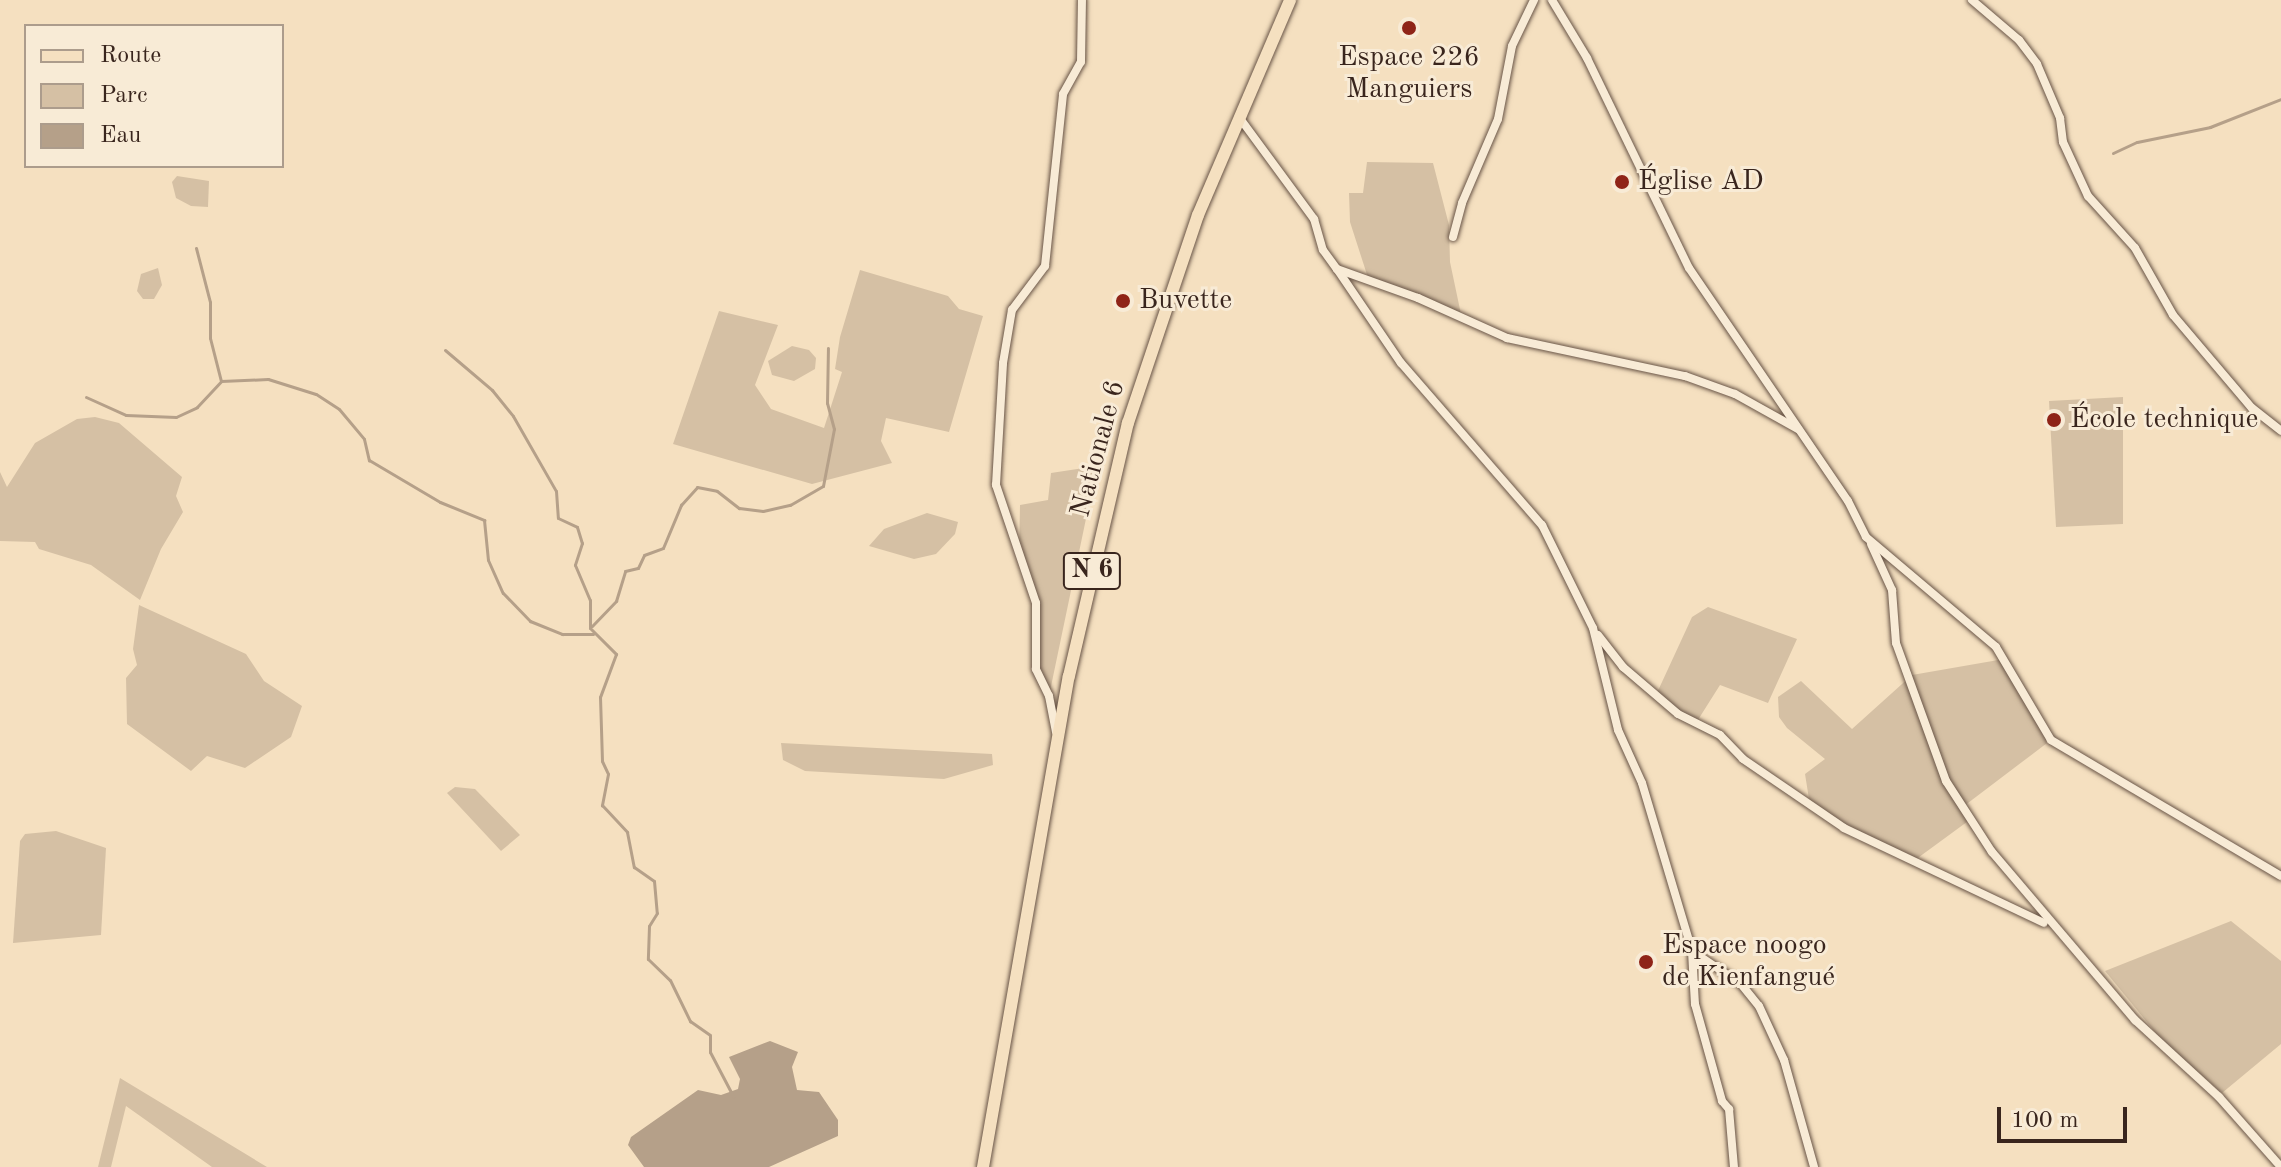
<!DOCTYPE html>
<meta charset="utf-8">
<style>
body{margin:0}
#map{position:relative;width:2281px;height:1167px;overflow:hidden;background:#f5e0c0;font-family:"Old Standard TT",serif}
div>[style]{position:absolute}
[style*='--x']{left:calc(var(--x)*1px);top:calc(var(--y)*1px);width:calc(var(--w)*1px);rotate:calc(var(--a)*1deg)}
.green>*{inset:0;background:#d5c0a4}
.water>*{inset:0;background:#b5a089}
.stream>*{height:3px;margin:-1.5px;padding:0 1.5px;transform-origin:1.5px;border-radius:1.5px;background:#b5a089}
.roads{filter:drop-shadow(0 0 2px #685446) drop-shadow(0 0 2px #685446)}
.minor>*{height:8px;margin:-4px;padding:0 4px;transform-origin:4px;border-radius:4px;background:#f8ebd6}
.primary>*{height:12px;margin:-6px;padding:0 6px;transform-origin:6px;border-radius:6px;background:#f5e0c0}
.dots>*{width:22px;height:22px;translate:-50% -50%;box-sizing:border-box;border:4px solid #f8ebd6;border-radius:50%}
span{translate:-50% -50%;white-space:nowrap;text-align:center;line-height:1.15;-webkit-text-stroke:6px #f8ebd6;paint-order:stroke}
.shield-label span{padding:2px 6px;background:#f8ebd6;border:2px solid;border-radius:6px;-webkit-text-stroke-width:0}
.shield-label{font-size:26px;color:#39251d;font-weight:700}
.poi-label{font-size:28px;color:#39251d}
.left{translate:0 -50%;text-align:left}
.street-label{font-size:28px;color:#39251d}
.legend{position:absolute;left:24px;top:24px;width:260px;height:144px;box-sizing:border-box;background:#f8ebd6;border:2px solid #ac9c8c;margin:0;padding:10px 14px;list-style:none;font-size:24px;color:#39251d}
.legend li{display:flex;align-items:center;gap:16px;height:40px}
.legend b{width:40px;border:2px solid #ac9c8c}
.scale{position:absolute;left:1997px;top:1107px;width:130px;height:36px;box-sizing:border-box;border:4px solid #39251d;border-top:0;padding-left:10px;font-size:24px;line-height:28px;white-space:nowrap;color:#39251d;-webkit-text-stroke:6px #f8ebd6;paint-order:stroke}
</style>
<div id="map">
<div class="green">
<div style="clip-path:polygon(1367px 162px,1433px 163px,1449px 225px,1450px 262px,1462px 319px,1370px 284px,1350px 222px,1349px 193px,1363px 193px)"></div>
<div style="clip-path:polygon(177px 176px,209px 181px,208px 207px,191px 206px,176px 198px,172px 182px)"></div>
<div style="clip-path:polygon(158px 268px,162px 285px,154px 299px,143px 299px,137px 291px,141px 274px)"></div>
<div style="clip-path:polygon(860px 270px,948px 296px,959px 309px,983px 316px,949px 432px,886px 418px,881px 441px,892px 463px,812px 484px,673px 444px,719px 311px,778px 325px,755px 385px,771px 409px,824px 428px,842px 372px,835px 369px,840px 337px)"></div>
<div style="clip-path:polygon(792px 346px,809px 350px,816px 358px,815px 369px,794px 381px,772px 375px,768px 361px)"></div>
<div style="clip-path:polygon(2123px 397px,2123px 524px,2056px 527px,2049px 401px)"></div>
<div style="clip-path:polygon(95px 417px,119px 423px,182px 477px,176px 496px,183px 512px,161px 549px,140px 600px,91px 565px,39px 549px,35px 542px,0 541px,0 472px,7px 487px,35px 443px,77px 419px)"></div>
<div style="clip-path:polygon(1097px 466px,1049px 696px,1036px 669px,1036px 603px,1019px 554px,1020px 505px,1048px 500px,1051px 473px)"></div>
<div style="clip-path:polygon(927px 513px,958px 522px,955px 534px,936px 554px,914px 559px,869px 546px,884px 529px)"></div>
<div style="clip-path:polygon(139px 605px,246px 654px,264px 681px,302px 706px,291px 737px,245px 768px,207px 756px,191px 771px,127px 724px,126px 678px,137px 665px,133px 649px)"></div>
<div style="clip-path:polygon(1708px 607px,1797px 639px,1768px 703px,1720px 685px,1696px 723px,1656px 695px,1692px 617px)"></div>
<div style="clip-path:polygon(2004px 659px,2051px 740px,1964px 806px,1971px 819px,1915px 860px,1844px 828px,1809px 799px,1805px 774px,1825px 759px,1787px 728px,1779px 717px,1778px 697px,1801px 681px,1852px 729px,1912px 675px)"></div>
<div style="clip-path:polygon(781px 743px,992px 754px,993px 765px,944px 779px,805px 771px,783px 760px)"></div>
<div style="clip-path:polygon(455px 787px,475px 789px,520px 835px,501px 851px,447px 793px)"></div>
<div style="clip-path:polygon(56px 831px,106px 848px,101px 935px,13px 943px,20px 841px,25px 834px)"></div>
<div style="clip-path:polygon(2231px 921px,2281px 961px,2281px 1044px,2222px 1093px,2165px 1044px,2105px 971px)"></div>
<div style="clip-path:polygon(120px 1078px,267px 1167px,212px 1167px,126px 1106px,111px 1167px,98px 1167px)"></div>
</div>
<div class="water">
<div style="clip-path:polygon(770px 1041px,798px 1052px,792px 1067px,797px 1090px,819px 1092px,838px 1120px,838px 1136px,769px 1167px,644px 1167px,628px 1145px,631px 1137px,698px 1090px,721px 1095px,738px 1089px,740px 1079px,729px 1057px)"></div>
</div>
<div class="stream">
<div style="--x:2113;--y:153;--w:26;--a:-25"></div>
<div style="--x:2137;--y:142;--w:75;--a:-11.6"></div>
<div style="--x:2210;--y:127;--w:76;--a:-21.5"></div>
<div style="--x:196;--y:248;--w:56;--a:75.5"></div>
<div style="--x:210;--y:302;--w:36;--a:90"></div>
<div style="--x:210;--y:338;--w:44;--a:75.7"></div>
<div style="--x:221;--y:381;--w:47;--a:-2.4"></div>
<div style="--x:268;--y:379;--w:50;--a:17.4"></div>
<div style="--x:316;--y:394;--w:27;--a:33"></div>
<div style="--x:339;--y:409;--w:39;--a:50"></div>
<div style="--x:364;--y:439;--w:22;--a:77"></div>
<div style="--x:369;--y:460;--w:82;--a:30.6"></div>
<div style="--x:440;--y:502;--w:48;--a:22.2"></div>
<div style="--x:484;--y:520;--w:40;--a:84.3"></div>
<div style="--x:488;--y:560;--w:36;--a:66"></div>
<div style="--x:503;--y:593;--w:39;--a:46"></div>
<div style="--x:530;--y:621;--w:35;--a:22"></div>
<div style="--x:562;--y:634;--w:31;--a:0"></div>
<div style="--x:445;--y:350;--w:62;--a:40.4"></div>
<div style="--x:492;--y:390;--w:33;--a:51"></div>
<div style="--x:513;--y:416;--w:86;--a:60.2"></div>
<div style="--x:556;--y:491;--w:27;--a:86"></div>
<div style="--x:558;--y:518;--w:21;--a:25"></div>
<div style="--x:577;--y:527;--w:17;--a:73"></div>
<div style="--x:582;--y:543;--w:23;--a:108"></div>
<div style="--x:575;--y:565;--w:38;--a:67"></div>
<div style="--x:590;--y:600;--w:28;--a:90"></div>
<div style="--x:590;--y:628;--w:37;--a:45"></div>
<div style="--x:616;--y:654;--w:46;--a:110.4"></div>
<div style="--x:600;--y:697;--w:64;--a:88.2"></div>
<div style="--x:602;--y:761;--w:14;--a:65"></div>
<div style="--x:608;--y:774;--w:32;--a:101"></div>
<div style="--x:602;--y:805;--w:37;--a:47"></div>
<div style="--x:627;--y:832;--w:36;--a:79"></div>
<div style="--x:634;--y:867;--w:24;--a:35"></div>
<div style="--x:654;--y:881;--w:32;--a:85"></div>
<div style="--x:657;--y:913;--w:15;--a:122"></div>
<div style="--x:649;--y:926;--w:33;--a:92"></div>
<div style="--x:648;--y:959;--w:30;--a:44"></div>
<div style="--x:670;--y:980;--w:46;--a:64"></div>
<div style="--x:690;--y:1021;--w:24;--a:35"></div>
<div style="--x:710;--y:1035;--w:17;--a:90"></div>
<div style="--x:710;--y:1052;--w:50;--a:62.4"></div>
<div style="--x:86;--y:397;--w:44;--a:24.2"></div>
<div style="--x:126;--y:415;--w:50;--a:2.3"></div>
<div style="--x:176;--y:417;--w:23;--a:-25"></div>
<div style="--x:197;--y:407;--w:35;--a:-47"></div>
<div style="--x:592;--y:626;--w:35;--a:-46"></div>
<div style="--x:616;--y:601;--w:31;--a:-73"></div>
<div style="--x:625;--y:571;--w:13;--a:-13"></div>
<div style="--x:638;--y:568;--w:14;--a:-65"></div>
<div style="--x:644;--y:555;--w:20;--a:-20"></div>
<div style="--x:663;--y:548;--w:47;--a:-67.3"></div>
<div style="--x:681;--y:505;--w:24;--a:-48"></div>
<div style="--x:697;--y:487;--w:20;--a:11"></div>
<div style="--x:717;--y:491;--w:28;--a:38"></div>
<div style="--x:739;--y:508;--w:24;--a:7"></div>
<div style="--x:763;--y:511;--w:28;--a:-13"></div>
<div style="--x:790;--y:505;--w:38;--a:-30"></div>
<div style="--x:823;--y:486;--w:58;--a:-79.1"></div>
<div style="--x:834;--y:429;--w:27;--a:-105"></div>
<div style="--x:827;--y:403;--w:55;--a:-89"></div>
</div>
<div class="roads">
<div class="minor">
<div style="--x:1552;--y:0;--w:68;--a:58.9"></div>
<div style="--x:1587;--y:58;--w:233;--a:64.1"></div>
<div style="--x:1689;--y:268;--w:282;--a:55.7"></div>
<div style="--x:1848;--y:501;--w:40;--a:63.4"></div>
<div style="--x:1866;--y:537;--w:170;--a:40.2"></div>
<div style="--x:1996;--y:647;--w:108;--a:59.4"></div>
<div style="--x:2051;--y:740;--w:267;--a:30.6"></div>
<div style="--x:1972;--y:0;--w:62;--a:40.4"></div>
<div style="--x:2019;--y:40;--w:30;--a:53"></div>
<div style="--x:2037;--y:64;--w:59;--a:66.9"></div>
<div style="--x:2060;--y:118;--w:24;--a:83"></div>
<div style="--x:2063;--y:142;--w:60;--a:65.2"></div>
<div style="--x:2088;--y:196;--w:70;--a:47.9"></div>
<div style="--x:2135;--y:248;--w:77;--a:60.4"></div>
<div style="--x:2173;--y:315;--w:122;--a:49.7"></div>
<div style="--x:2252;--y:408;--w:37;--a:38"></div>
<div style="--x:1239;--y:117;--w:127;--a:53.7"></div>
<div style="--x:1314;--y:219;--w:32;--a:74"></div>
<div style="--x:1323;--y:250;--w:24;--a:54"></div>
<div style="--x:1337;--y:269;--w:86;--a:19.7"></div>
<div style="--x:1418;--y:298;--w:98;--a:24.2"></div>
<div style="--x:1507;--y:338;--w:182;--a:12.1"></div>
<div style="--x:1685;--y:376;--w:53;--a:19.8"></div>
<div style="--x:1735;--y:394;--w:72;--a:29.1"></div>
<div style="--x:1453;--y:237;--w:35;--a:-75"></div>
<div style="--x:1462;--y:203;--w:91;--a:-66.8"></div>
<div style="--x:1498;--y:119;--w:74;--a:-79.1"></div>
<div style="--x:1512;--y:46;--w:51;--a:-64.4"></div>
<div style="--x:1337;--y:269;--w:114;--a:55.8"></div>
<div style="--x:1401;--y:363;--w:215;--a:49"></div>
<div style="--x:1542;--y:525;--w:115;--a:63.7"></div>
<div style="--x:1593;--y:628;--w:105;--a:76.2"></div>
<div style="--x:1618;--y:730;--w:58;--a:65.6"></div>
<div style="--x:1642;--y:783;--w:175;--a:73.4"></div>
<div style="--x:1692;--y:951;--w:53;--a:86.8"></div>
<div style="--x:1695;--y:1004;--w:101;--a:74.4"></div>
<div style="--x:1722;--y:1101;--w:11;--a:49"></div>
<div style="--x:1729;--y:1109;--w:58;--a:85.1"></div>
<div style="--x:1871;--y:544;--w:51;--a:65.5"></div>
<div style="--x:1892;--y:590;--w:53;--a:85.7"></div>
<div style="--x:1896;--y:643;--w:147;--a:70.1"></div>
<div style="--x:1946;--y:781;--w:85;--a:57.1"></div>
<div style="--x:1992;--y:852;--w:221;--a:49.6"></div>
<div style="--x:2135;--y:1020;--w:114;--a:42.5"></div>
<div style="--x:2219;--y:1097;--w:94;--a:48.5"></div>
<div style="--x:1598;--y:635;--w:41;--a:52"></div>
<div style="--x:1623;--y:667;--w:72;--a:40.5"></div>
<div style="--x:1678;--y:714;--w:47;--a:26.6"></div>
<div style="--x:1720;--y:735;--w:33;--a:46"></div>
<div style="--x:1743;--y:759;--w:122;--a:34.3"></div>
<div style="--x:1844;--y:828;--w:221;--a:25.4"></div>
<div style="--x:1056;--y:732;--w:37;--a:-101"></div>
<div style="--x:1049;--y:696;--w:30;--a:-116"></div>
<div style="--x:1036;--y:669;--w:66;--a:-90"></div>
<div style="--x:1036;--y:603;--w:125;--a:-108.7"></div>
<div style="--x:996;--y:485;--w:122;--a:-86.7"></div>
<div style="--x:1003;--y:363;--w:54;--a:-80.4"></div>
<div style="--x:1012;--y:310;--w:55;--a:-53.1"></div>
<div style="--x:1045;--y:266;--w:173;--a:-84"></div>
<div style="--x:1063;--y:94;--w:37;--a:-61"></div>
<div style="--x:1081;--y:62;--w:62;--a:-89.1"></div>
<div style="--x:1692;--y:951;--w:59;--a:34"></div>
<div style="--x:1741;--y:984;--w:28;--a:51"></div>
<div style="--x:1759;--y:1006;--w:60;--a:65.2"></div>
<div style="--x:1784;--y:1060;--w:111;--a:74.3"></div>
</div>
<div class="primary">
<div style="--x:983;--y:1167;--w:498;--a:-80.1"></div>
<div style="--x:1069;--y:676;--w:260;--a:-76.9"></div>
<div style="--x:1128;--y:423;--w:219;--a:-71.4"></div>
<div style="--x:1198;--y:215;--w:234;--a:-66.8"></div>
</div>
</div>
<div class="dots">
<div style="left:1409px;top:28px;background:#8f2418"></div>
<div style="left:1622px;top:182px;background:#8f2418"></div>
<div style="left:1123px;top:301px;background:#8f2418"></div>
<div style="left:2054px;top:420px;background:#8f2418"></div>
<div style="left:1646px;top:962px;background:#8f2418"></div>
</div>
<div class="shield-label">
<span style="left:1092px;top:571px">N 6</span>
</div>
<div class="poi-label">
<span style="left:1409px;top:74px">Espace 226<br>Manguiers</span>
<span class="left" style="left:1638px;top:182px">Église AD</span>
<span class="left" style="left:1139px;top:301px">Buvette</span>
<span class="left" style="left:2070px;top:420px">École technique</span>
<span class="left" style="left:1662px;top:962px">Espace noogo<br>de Kienfangué</span>
</div>
<div class="street-label">
<span style="left:1099px;top:449px;rotate:-75deg">Nationale 6</span>
</div>
<ul class="legend">
<li><b style="height:10px;background:#f5e0c0"></b>Route</li>
<li><b style="height:22px;background:#d5c0a4"></b>Parc</li>
<li><b style="height:22px;background:#b5a089"></b>Eau</li>
</ul>
<div class="scale">100 m</div>
</div>
